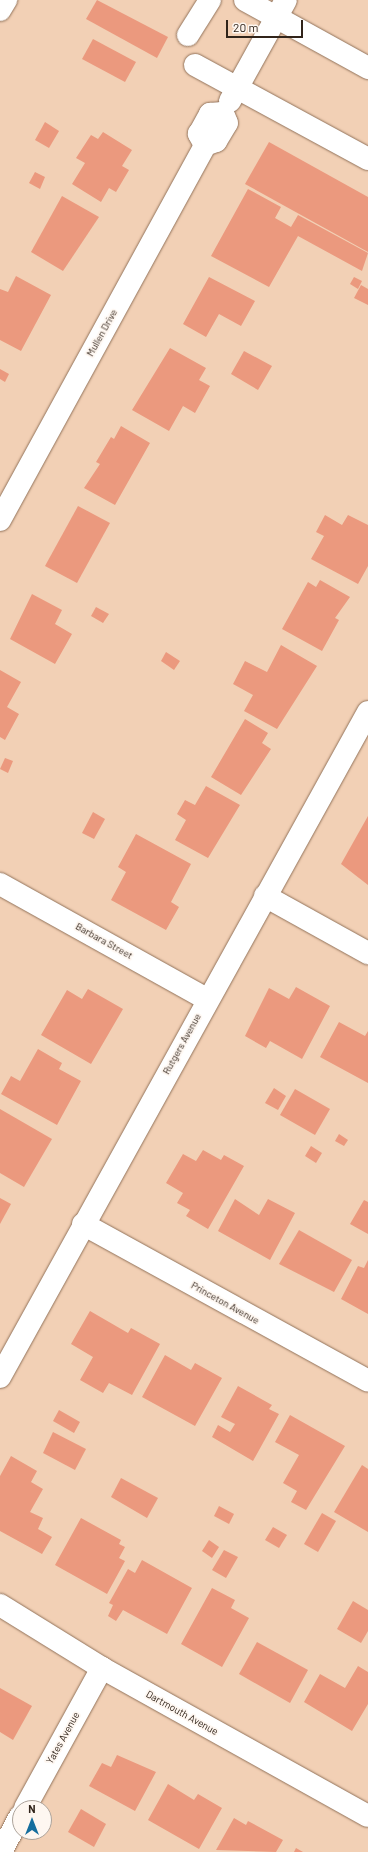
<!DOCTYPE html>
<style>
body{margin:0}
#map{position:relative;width:368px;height:1852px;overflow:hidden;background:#f2d0b5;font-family:Barlow,sans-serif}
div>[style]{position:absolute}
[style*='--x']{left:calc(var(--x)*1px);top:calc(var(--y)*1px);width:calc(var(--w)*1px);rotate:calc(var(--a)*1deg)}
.building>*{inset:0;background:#eb997e}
.roads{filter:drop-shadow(0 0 1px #92735b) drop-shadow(0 0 1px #92735b)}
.minor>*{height:22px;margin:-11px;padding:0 11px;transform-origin:11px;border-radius:11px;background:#fff}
.major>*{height:22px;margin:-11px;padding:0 11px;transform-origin:11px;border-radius:11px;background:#fff}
span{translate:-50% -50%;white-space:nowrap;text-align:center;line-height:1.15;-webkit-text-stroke:3.5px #fef7f1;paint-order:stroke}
.street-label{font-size:10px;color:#31241a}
.north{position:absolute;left:12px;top:1800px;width:40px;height:40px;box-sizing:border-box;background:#fef7f1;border:1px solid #aca39b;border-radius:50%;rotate:0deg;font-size:11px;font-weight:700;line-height:16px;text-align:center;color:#31241a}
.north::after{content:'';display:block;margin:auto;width:14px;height:18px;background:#156e9e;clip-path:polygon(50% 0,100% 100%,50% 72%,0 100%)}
.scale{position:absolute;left:226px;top:20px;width:77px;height:18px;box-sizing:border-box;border:2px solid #31241a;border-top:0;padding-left:5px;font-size:12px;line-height:14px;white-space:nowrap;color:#31241a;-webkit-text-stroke:3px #fef7f1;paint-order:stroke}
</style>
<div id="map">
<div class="building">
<div style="clip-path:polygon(97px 0,168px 37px,157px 58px,86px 19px)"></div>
<div style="clip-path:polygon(93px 39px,136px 62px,125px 82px,82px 59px)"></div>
<div style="clip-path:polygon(45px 122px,59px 131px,49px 148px,35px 140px)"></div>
<div style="clip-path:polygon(103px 132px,132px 150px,122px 166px,129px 170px,116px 192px,109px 188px,101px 202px,72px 184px,85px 163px,76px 158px,91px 135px,98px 139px)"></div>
<div style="clip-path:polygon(269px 142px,368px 197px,368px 252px,245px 184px)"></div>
<div style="clip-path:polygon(35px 172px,45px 177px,40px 189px,29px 183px)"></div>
<div style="clip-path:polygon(248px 189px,281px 207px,275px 218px,291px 227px,298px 215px,368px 253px,362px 271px,298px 236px,269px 287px,211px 256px)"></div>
<div style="clip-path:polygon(62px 196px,99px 217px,63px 271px,31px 252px)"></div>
<div style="clip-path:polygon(16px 276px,51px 295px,21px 351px,0 340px,0 289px,8px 292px)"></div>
<div style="clip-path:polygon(209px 277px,255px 301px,241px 326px,219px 314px,206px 337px,183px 324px)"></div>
<div style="clip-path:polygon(354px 277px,362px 281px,358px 289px,350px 284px)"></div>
<div style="clip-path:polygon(361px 285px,368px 289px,368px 305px,354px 298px)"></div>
<div style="clip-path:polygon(170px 348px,206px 368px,199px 380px,210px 386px,195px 413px,183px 406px,169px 431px,132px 410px)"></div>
<div style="clip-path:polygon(244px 351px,272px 366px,258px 390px,231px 374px)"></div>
<div style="clip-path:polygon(0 369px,9px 374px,5px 382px,0 379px)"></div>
<div style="clip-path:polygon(121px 426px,150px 443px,115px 505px,84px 488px,100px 464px,96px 462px,111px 437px,114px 439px)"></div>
<div style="clip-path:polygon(78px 506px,110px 523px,77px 583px,45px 566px)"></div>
<div style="clip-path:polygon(325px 515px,342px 525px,348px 515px,368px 525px,368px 566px,358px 584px,311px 559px,324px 536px,316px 532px)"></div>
<div style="clip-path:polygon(320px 580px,350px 597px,335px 618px,339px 620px,322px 651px,282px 629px,308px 582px,316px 587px)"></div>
<div style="clip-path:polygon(32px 594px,62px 610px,55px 624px,72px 634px,55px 664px,10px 639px)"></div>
<div style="clip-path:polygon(96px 607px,109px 614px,103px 623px,91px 616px)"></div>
<div style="clip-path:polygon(281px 645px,317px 666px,277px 729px,244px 711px,253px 695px,233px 684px,245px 661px,267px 672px)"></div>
<div style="clip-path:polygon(166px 652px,180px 661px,174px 670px,161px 661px)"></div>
<div style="clip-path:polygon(0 670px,21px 682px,7px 707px,19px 714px,5px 740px,0 737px)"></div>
<div style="clip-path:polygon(245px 719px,268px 733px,262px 743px,271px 749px,241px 795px,211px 777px)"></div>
<div style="clip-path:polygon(5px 758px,13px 761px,8px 773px,0 769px)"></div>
<div style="clip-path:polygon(206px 786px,240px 805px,208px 858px,175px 840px,186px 820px,177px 814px,185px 800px,195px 805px)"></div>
<div style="clip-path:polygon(93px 812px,105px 819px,94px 839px,82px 833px)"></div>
<div style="clip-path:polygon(368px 816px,368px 885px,341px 864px)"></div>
<div style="clip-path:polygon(136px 834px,191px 864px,171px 902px,179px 907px,166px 930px,111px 900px,126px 872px,118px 867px)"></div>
<div style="clip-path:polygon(296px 987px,330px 1006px,302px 1059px,270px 1041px,266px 1048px,245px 1036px,269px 988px,289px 999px)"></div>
<div style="clip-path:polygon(88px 989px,123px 1009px,91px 1064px,41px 1035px,67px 990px,82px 999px)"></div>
<div style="clip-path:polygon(339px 1022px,365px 1036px,368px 1031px,368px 1083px,320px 1057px)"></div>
<div style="clip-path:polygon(38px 1049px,62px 1063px,59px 1069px,81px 1081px,57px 1125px,1px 1094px,11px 1076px,20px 1081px)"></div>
<div style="clip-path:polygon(274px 1088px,286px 1096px,278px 1110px,265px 1103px)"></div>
<div style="clip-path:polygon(295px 1089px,330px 1109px,315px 1135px,280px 1115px)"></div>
<div style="clip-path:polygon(0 1109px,52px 1139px,24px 1187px,0 1173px)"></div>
<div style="clip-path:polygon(339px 1134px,348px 1140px,344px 1146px,335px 1141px)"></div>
<div style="clip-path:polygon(311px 1146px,322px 1153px,316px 1163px,305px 1156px)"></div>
<div style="clip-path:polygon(203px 1150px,221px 1160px,224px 1155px,244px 1166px,208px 1229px,186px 1216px,190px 1210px,177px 1203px,183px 1193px,166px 1183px,183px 1154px,196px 1161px)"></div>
<div style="clip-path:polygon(0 1198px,11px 1204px,0 1224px)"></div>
<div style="clip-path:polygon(235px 1199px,259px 1215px,268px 1199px,295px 1213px,270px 1260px,218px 1231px)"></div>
<div style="clip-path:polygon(364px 1200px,368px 1202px,368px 1234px,350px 1224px)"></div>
<div style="clip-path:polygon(299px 1230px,352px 1260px,334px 1292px,279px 1264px)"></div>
<div style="clip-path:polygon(368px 1260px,368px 1314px,341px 1299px,358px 1266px,364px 1268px)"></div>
<div style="clip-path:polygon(90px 1311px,128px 1333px,131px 1328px,160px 1344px,132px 1395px,109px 1383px,103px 1393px,80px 1380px,93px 1357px,71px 1344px)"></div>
<div style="clip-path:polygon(165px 1355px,191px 1370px,195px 1363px,222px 1378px,195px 1426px,142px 1397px)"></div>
<div style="clip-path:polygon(238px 1386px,272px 1405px,269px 1409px,279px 1414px,253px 1461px,212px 1437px,218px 1425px,230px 1432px,235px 1424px,221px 1417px)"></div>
<div style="clip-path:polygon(59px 1410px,80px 1422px,74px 1433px,53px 1421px)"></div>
<div style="clip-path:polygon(290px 1415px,345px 1446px,306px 1510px,291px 1502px,297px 1491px,283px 1483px,299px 1455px,275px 1442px)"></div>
<div style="clip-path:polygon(53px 1432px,86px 1449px,75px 1470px,43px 1453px)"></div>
<div style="clip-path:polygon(11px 1456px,37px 1471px,31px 1482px,43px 1489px,30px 1512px,43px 1518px,38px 1529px,52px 1537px,42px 1554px,0 1531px,0 1476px)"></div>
<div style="clip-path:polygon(362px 1465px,368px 1469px,368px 1532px,334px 1512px)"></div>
<div style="clip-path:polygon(121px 1478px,158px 1498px,147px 1518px,111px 1497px)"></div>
<div style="clip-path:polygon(219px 1506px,234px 1514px,229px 1524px,214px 1516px)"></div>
<div style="clip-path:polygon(322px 1513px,336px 1521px,318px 1552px,304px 1544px)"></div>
<div style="clip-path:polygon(81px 1518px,121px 1540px,119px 1544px,125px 1547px,119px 1558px,125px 1561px,107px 1594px,55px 1565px)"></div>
<div style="clip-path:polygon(273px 1527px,287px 1535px,279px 1548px,265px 1540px)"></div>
<div style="clip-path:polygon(209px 1540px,219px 1547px,212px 1558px,202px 1551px)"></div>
<div style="clip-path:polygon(224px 1550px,238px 1557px,226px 1578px,212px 1570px)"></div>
<div style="clip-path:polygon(142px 1560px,192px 1588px,167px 1634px,123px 1610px,116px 1621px,108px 1616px,113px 1605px,109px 1603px,128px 1569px,135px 1573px)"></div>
<div style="clip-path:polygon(212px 1588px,235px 1600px,231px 1608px,249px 1618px,222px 1667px,181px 1644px)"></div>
<div style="clip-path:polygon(353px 1601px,368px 1610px,368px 1631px,361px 1643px,337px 1629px)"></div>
<div style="clip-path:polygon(257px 1642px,308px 1670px,290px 1703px,239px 1674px)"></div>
<div style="clip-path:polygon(358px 1666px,368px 1672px,368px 1704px,352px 1731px,304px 1702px,320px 1674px,345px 1688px)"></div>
<div style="clip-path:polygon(0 1688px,32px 1706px,13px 1740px,0 1732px)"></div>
<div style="clip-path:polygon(117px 1755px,156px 1772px,135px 1811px,89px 1786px,102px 1763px,111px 1767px)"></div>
<div style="clip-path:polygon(168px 1784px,194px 1800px,198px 1794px,222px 1808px,199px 1849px,148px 1820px)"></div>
<div style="clip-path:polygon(81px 1809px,106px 1824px,94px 1847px,68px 1832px)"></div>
<div style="clip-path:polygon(234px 1818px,246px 1825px,248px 1821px,283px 1840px,276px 1852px,216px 1850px)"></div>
<div style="clip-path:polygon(296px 1848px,303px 1852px,294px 1852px)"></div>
</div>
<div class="roads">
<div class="minor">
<div style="--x:0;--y:10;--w:12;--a:-59"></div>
<div style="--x:188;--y:35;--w:41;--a:-57.8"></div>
<div style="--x:195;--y:65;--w:197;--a:28.5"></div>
<div style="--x:230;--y:101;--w:115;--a:-61"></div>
<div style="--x:205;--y:145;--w:13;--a:-119"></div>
<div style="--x:199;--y:134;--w:23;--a:-61"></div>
<div style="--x:210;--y:114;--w:13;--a:-4"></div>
<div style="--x:0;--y:520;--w:427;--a:-61.3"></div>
<div style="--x:205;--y:145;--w:12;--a:-20"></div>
<div style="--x:216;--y:141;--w:21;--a:-59"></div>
<div style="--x:227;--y:123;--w:11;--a:-112"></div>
<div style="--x:0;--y:884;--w:237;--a:29.1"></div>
<div style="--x:265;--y:896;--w:118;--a:29"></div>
<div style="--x:83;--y:1224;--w:325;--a:28.8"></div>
<div style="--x:0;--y:1377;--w:760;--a:-61.04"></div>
<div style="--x:0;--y:1605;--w:120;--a:31.7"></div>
<div style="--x:102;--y:1668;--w:304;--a:29.1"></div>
<div style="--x:25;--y:1808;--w:160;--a:-61.2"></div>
<div style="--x:1;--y:1852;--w:40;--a:-62"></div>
</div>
<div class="major">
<div style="--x:245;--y:0;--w:141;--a:28.9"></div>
</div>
</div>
<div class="street-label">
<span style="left:102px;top:333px;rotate:-61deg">Mullen Drive</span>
<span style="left:104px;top:941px;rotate:29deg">Barbara Street</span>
<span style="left:182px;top:1044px;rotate:-61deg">Rutgers Avenue</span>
<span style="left:225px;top:1303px;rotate:29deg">Princeton Avenue</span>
<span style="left:182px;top:1713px;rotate:29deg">Dartmouth Avenue</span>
<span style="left:63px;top:1738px;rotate:-61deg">Yates Avenue</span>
</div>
<div class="north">N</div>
<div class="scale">20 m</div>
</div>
